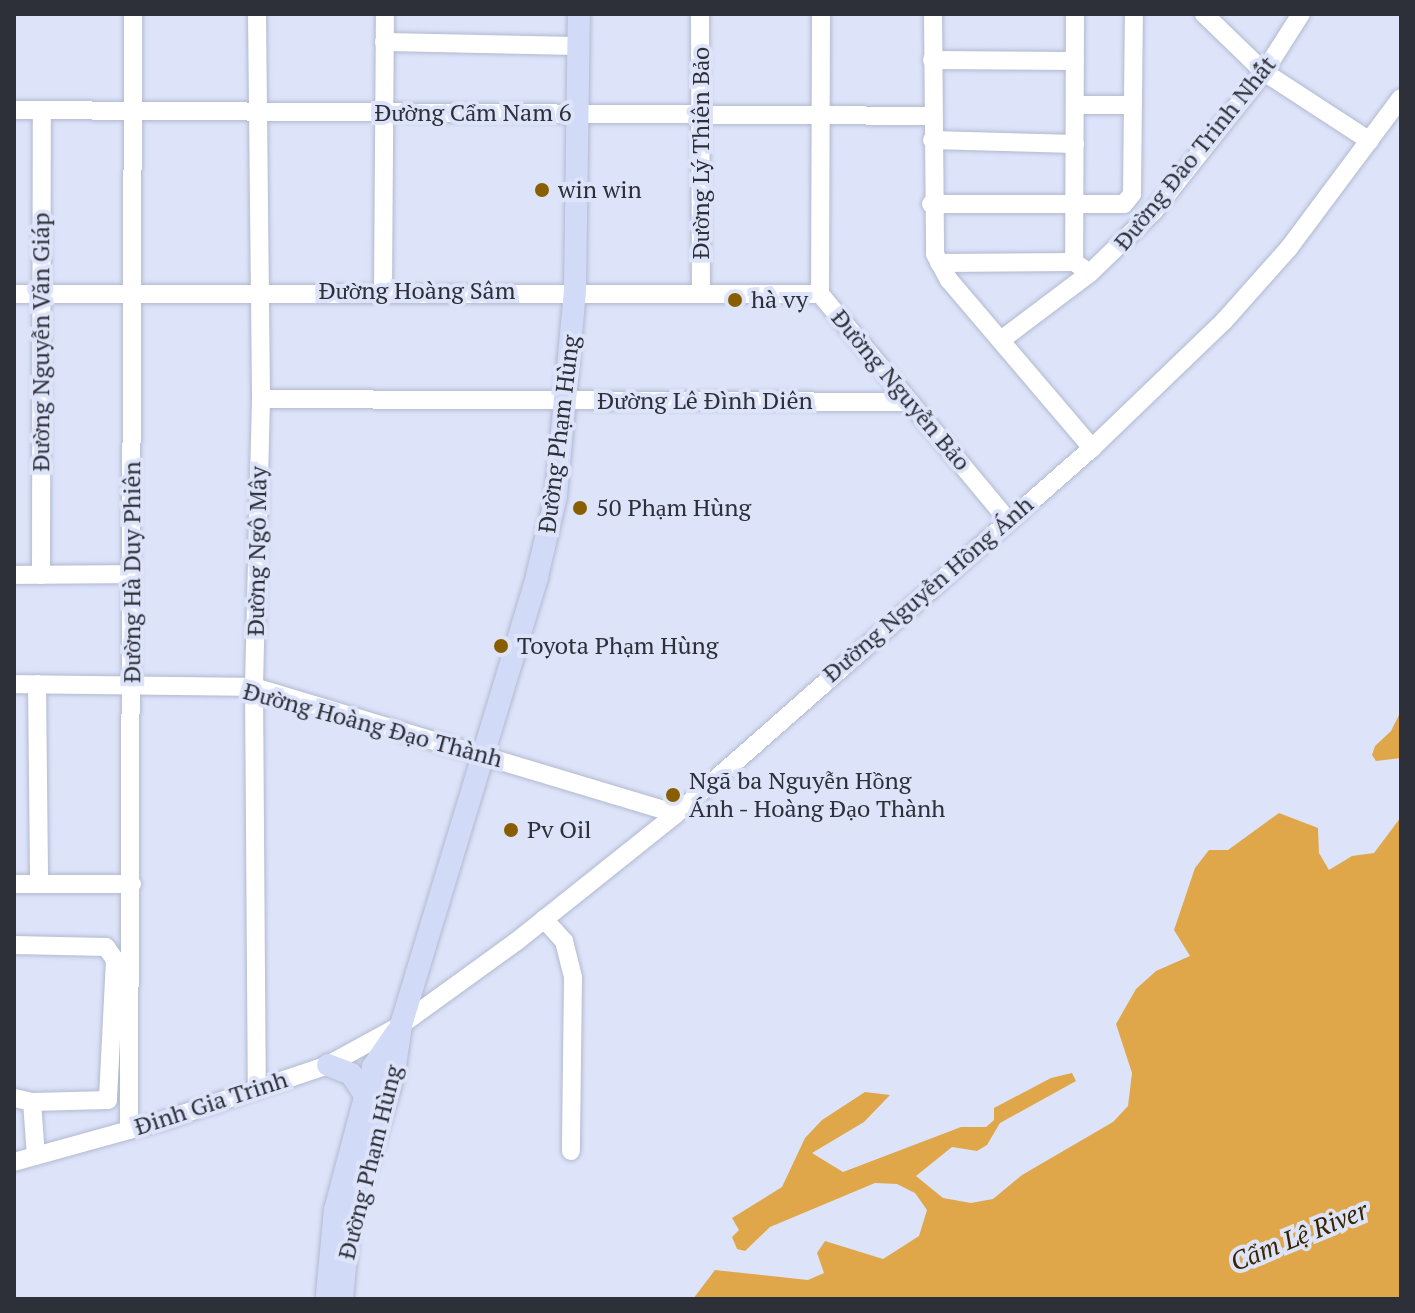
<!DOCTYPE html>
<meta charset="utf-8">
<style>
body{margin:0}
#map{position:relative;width:1415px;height:1313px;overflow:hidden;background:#dde4fa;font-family:"PT Serif",serif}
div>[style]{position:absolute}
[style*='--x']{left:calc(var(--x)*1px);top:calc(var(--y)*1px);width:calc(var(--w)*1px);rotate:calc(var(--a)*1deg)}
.water>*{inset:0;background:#dfa749}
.roads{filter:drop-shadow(0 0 2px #b2b9cf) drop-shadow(0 0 2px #b2b9cf)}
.minor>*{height:18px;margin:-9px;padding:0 9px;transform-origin:9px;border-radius:9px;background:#fff}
.major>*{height:22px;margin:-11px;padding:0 11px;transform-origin:11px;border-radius:11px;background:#d1daf7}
.dots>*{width:22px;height:22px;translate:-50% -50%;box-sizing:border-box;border:4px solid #dde4fa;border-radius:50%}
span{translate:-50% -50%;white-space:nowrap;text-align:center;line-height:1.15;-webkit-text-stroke:8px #dde4fa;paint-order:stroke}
.street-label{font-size:24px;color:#2d3038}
.poi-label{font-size:24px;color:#2d3038}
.left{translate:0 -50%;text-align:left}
.water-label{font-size:26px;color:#3b2500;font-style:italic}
.frame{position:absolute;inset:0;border:16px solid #2d3038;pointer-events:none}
</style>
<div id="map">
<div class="water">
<div style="clip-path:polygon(1401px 711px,1401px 758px,1376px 761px,1372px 755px,1375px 746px,1391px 731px)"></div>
<div style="clip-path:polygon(1279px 813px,1318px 828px,1319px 853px,1329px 870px,1352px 856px,1374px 853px,1401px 817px,1401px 1299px,693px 1299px,715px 1270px,808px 1280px,824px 1273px,817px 1253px,825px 1241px,883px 1259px,919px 1236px,927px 1210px,915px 1193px,897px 1184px,875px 1183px,770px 1227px,745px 1251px,737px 1249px,732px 1237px,739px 1230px,732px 1218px,782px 1187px,805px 1138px,822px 1120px,865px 1092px,890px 1095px,864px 1122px,812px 1153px,843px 1172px,961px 1127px,986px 1127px,994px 1120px,994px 1108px,1051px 1078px,1072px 1073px,1076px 1081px,1000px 1123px,987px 1145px,977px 1151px,952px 1147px,916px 1176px,943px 1198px,971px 1203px,993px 1199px,1022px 1175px,1113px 1122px,1128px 1106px,1132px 1073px,1116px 1024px,1136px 989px,1156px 971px,1190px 956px,1174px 930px,1195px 868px,1209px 850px,1228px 850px)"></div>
</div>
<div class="roads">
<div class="minor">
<div style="--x:257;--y:14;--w:385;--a:89.4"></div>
<div style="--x:261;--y:399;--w:288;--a:91.4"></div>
<div style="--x:254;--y:687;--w:402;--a:89.6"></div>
<div style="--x:700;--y:14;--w:277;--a:89.8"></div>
<div style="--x:821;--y:14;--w:280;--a:90.2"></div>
<div style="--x:820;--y:294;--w:293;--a:50.3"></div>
<div style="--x:933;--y:14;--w:240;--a:89.5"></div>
<div style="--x:935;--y:254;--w:30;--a:62"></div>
<div style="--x:949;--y:280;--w:221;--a:49.6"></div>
<div style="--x:1075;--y:14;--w:248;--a:90.2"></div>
<div style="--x:1074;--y:262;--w:19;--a:35"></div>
<div style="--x:1204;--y:14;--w:83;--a:44"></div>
<div style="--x:1264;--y:72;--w:126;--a:33.1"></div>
<div style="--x:384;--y:42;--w:195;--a:1.2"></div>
<div style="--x:932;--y:60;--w:143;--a:0.4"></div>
<div style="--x:1075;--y:105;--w:58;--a:0"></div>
<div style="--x:14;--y:110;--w:918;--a:0.37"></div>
<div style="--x:932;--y:140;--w:143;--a:1.6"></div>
<div style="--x:931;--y:204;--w:193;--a:0"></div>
<div style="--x:1124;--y:204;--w:13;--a:-51"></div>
<div style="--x:1132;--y:194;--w:180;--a:-89.4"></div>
<div style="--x:939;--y:263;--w:135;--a:-0.4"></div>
<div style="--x:383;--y:291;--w:277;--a:-89.6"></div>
<div style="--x:14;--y:294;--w:806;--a:0"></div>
<div style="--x:1001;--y:340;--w:111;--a:-37"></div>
<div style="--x:1090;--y:273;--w:88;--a:-44.1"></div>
<div style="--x:1153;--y:212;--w:179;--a:-51.6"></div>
<div style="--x:1264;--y:72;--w:69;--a:-57.5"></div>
<div style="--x:261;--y:399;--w:649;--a:0.26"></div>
<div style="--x:14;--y:575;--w:118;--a:-0.5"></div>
<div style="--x:41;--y:575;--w:465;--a:-89.9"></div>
<div style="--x:14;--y:684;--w:240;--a:0.7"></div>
<div style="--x:254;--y:687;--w:441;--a:16.7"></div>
<div style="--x:37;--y:684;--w:200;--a:89.4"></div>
<div style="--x:14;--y:884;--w:118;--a:0"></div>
<div style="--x:544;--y:919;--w:30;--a:48"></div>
<div style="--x:564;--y:941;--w:38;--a:76"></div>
<div style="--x:573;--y:978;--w:173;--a:90.7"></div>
<div style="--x:14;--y:945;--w:92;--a:1.2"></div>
<div style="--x:106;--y:947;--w:16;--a:55"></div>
<div style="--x:115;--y:960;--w:140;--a:92.9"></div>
<div style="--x:108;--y:1100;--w:76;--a:178.5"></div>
<div style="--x:32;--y:1102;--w:18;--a:-167"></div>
<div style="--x:32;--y:1102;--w:54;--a:85.8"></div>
<div style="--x:129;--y:1130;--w:1116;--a:-89.79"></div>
<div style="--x:14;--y:1162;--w:157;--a:-15.5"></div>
<div style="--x:165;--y:1120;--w:172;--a:-18.6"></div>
<div style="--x:328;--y:1065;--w:83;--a:-28.7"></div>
<div style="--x:401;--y:1025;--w:143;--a:-35.9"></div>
<div style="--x:517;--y:941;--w:203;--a:-38.6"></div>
<div style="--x:676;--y:814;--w:554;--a:-41.34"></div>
<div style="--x:1092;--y:448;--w:183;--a:-43.9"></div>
<div style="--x:1224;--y:321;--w:98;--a:-48.3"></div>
<div style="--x:1289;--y:248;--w:187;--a:-53.3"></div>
</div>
<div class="major">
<div style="--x:328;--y:1065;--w:25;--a:21"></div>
<div style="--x:351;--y:1074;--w:25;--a:56"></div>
<div style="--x:327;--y:1294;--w:84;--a:-84.6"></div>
<div style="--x:335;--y:1210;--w:148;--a:-75.1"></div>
<div style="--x:373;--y:1067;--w:41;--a:-55.9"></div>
<div style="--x:342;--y:1299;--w:75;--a:-84.7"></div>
<div style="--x:349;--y:1224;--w:158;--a:-73.4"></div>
<div style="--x:394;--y:1073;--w:49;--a:-81.7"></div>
<div style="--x:401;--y:1025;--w:469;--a:-73.1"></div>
<div style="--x:537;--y:576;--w:82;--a:-76.6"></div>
<div style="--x:556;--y:496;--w:207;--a:-84.7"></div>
<div style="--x:575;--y:290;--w:276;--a:-89.2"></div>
</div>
</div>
<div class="dots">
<div style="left:542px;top:190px;background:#895e00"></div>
<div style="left:735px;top:300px;background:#895e00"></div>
<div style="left:580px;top:508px;background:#895e00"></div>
<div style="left:501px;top:646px;background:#895e00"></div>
<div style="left:673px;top:795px;background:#895e00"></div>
<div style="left:511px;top:830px;background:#895e00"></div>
</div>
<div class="street-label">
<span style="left:473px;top:113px">Đường Cẩm Nam 6</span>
<span style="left:701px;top:153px;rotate:-90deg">Đường Lý Thiên Bảo</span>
<span style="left:1195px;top:153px;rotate:-51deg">Đường Đào Trinh Nhất</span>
<span style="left:417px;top:291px">Đường Hoàng Sâm</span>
<span style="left:41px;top:342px;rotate:-90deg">Đường Nguyễn Văn Giáp</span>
<span style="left:901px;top:390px;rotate:50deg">Đường Nguyễn Bảo</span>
<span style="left:705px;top:401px">Đường Lê Đình Diên</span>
<span style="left:559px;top:434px;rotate:-83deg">Đường Phạm Hùng</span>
<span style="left:257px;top:551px;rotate:-89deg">Đường Ngô Mây</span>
<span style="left:132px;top:572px;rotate:-90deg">Đường Hà Duy Phiên</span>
<span style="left:928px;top:589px;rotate:-41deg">Đường Nguyễn Hồng Ánh</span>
<span style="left:373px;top:725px;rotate:15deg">Đường Hoàng Đạo Thành</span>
<span style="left:211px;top:1103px;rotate:-18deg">Đinh Gia Trinh</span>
<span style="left:370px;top:1162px;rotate:-76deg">Đường Phạm Hùng</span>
</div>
<div class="poi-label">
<span class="left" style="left:558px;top:190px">win win</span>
<span class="left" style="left:751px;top:300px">hà vy</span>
<span class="left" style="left:596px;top:508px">50 Phạm Hùng</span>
<span class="left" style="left:517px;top:646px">Toyota Phạm Hùng</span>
<span class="left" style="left:689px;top:795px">Ngã ba Nguyễn Hồng<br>Ánh - Hoàng Đạo Thành</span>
<span class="left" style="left:527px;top:830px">Pv Oil</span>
</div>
<div class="water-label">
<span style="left:1299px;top:1236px;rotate:-22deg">Cẩm Lệ River</span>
</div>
<div class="frame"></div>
</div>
